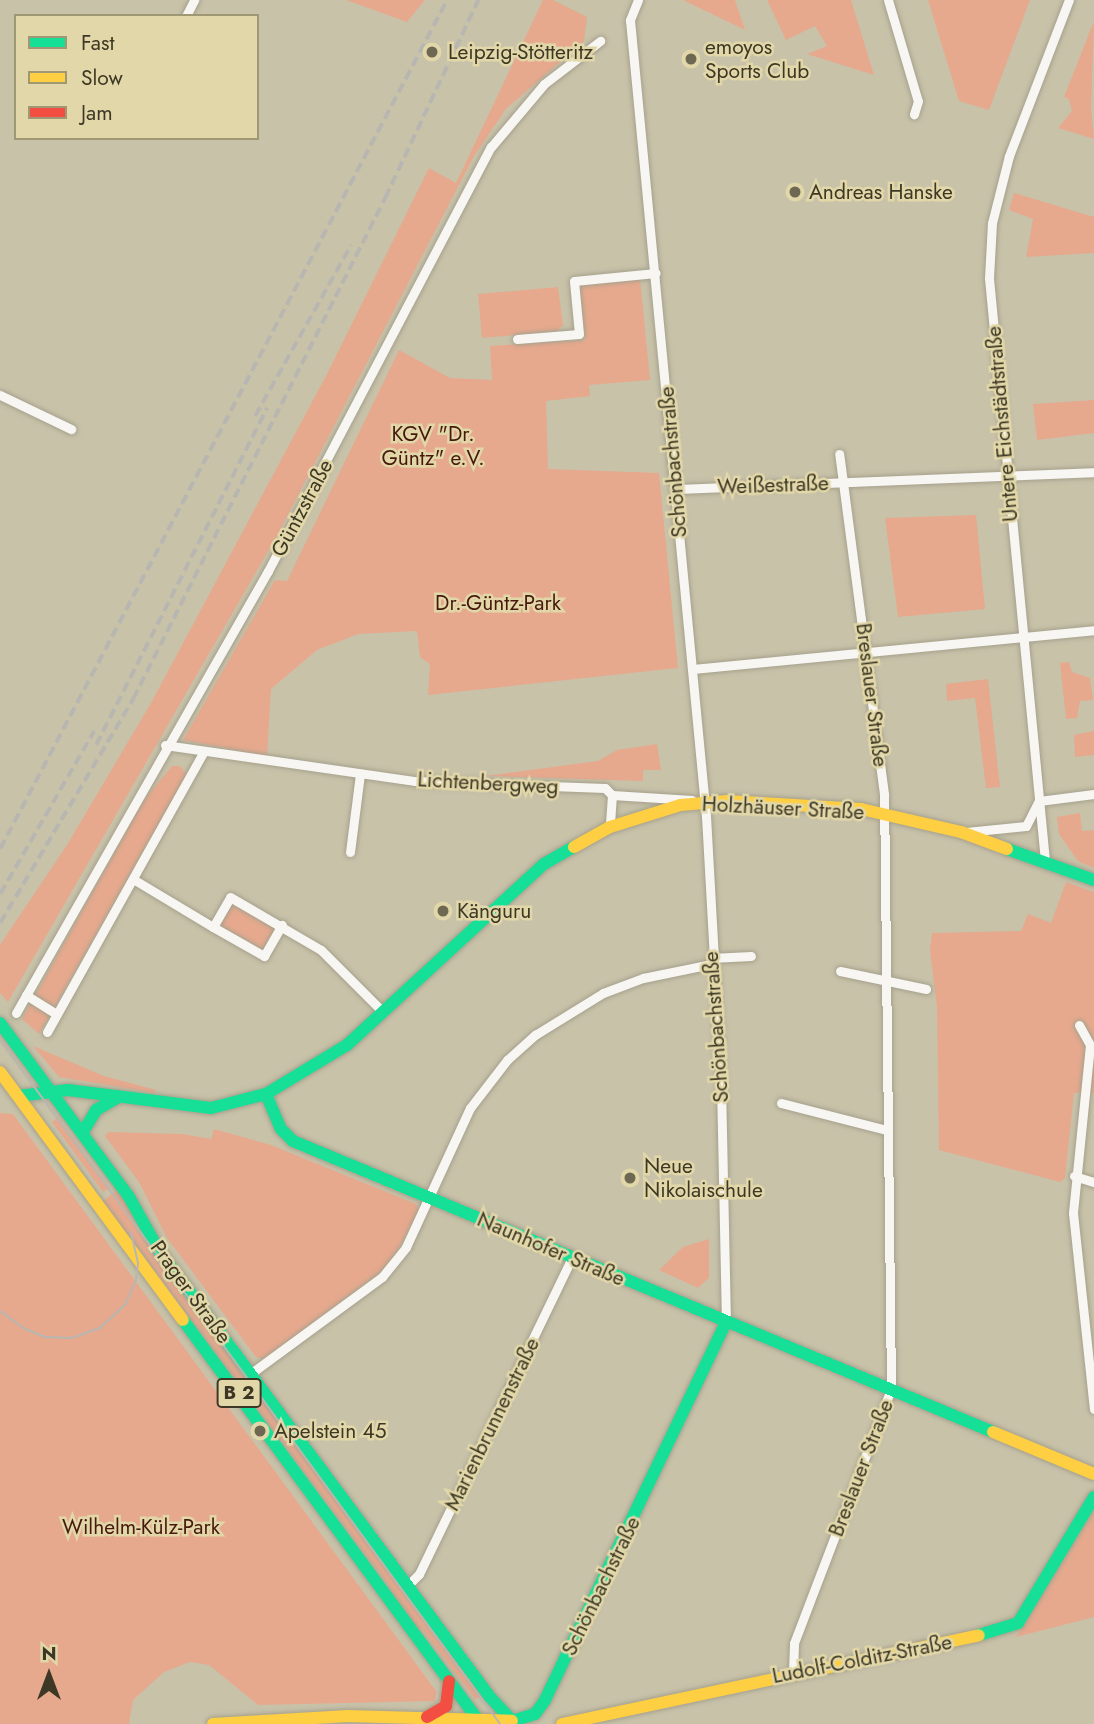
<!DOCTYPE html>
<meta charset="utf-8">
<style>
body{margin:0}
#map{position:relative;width:1094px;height:1724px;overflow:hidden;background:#c8c2a9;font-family:Jost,sans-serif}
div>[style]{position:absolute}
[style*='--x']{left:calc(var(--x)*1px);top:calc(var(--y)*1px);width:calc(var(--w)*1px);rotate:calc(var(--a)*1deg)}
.green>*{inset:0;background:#e6a98e}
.roads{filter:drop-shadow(0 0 2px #a6a18d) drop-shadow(0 0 2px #a6a18d)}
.street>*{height:9px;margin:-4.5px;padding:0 4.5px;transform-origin:4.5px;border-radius:4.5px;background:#f7f6f2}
.fast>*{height:12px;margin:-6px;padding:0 6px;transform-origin:6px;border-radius:6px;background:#16e098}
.slow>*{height:12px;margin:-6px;padding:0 6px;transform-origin:6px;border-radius:6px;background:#ffcf43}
.jam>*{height:12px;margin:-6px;padding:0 6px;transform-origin:6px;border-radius:6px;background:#f24e42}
.tram>*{height:2px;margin:-1px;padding:0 1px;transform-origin:1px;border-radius:1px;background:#b8b6b0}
.rail>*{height:3.5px;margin-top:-1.75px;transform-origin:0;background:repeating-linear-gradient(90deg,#b8b6b0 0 10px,transparent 0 15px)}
.dots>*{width:19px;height:19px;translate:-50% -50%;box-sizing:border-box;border:4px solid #e2d7a8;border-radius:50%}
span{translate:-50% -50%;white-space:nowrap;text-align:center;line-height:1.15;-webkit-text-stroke:5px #e2d7a8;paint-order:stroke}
.shield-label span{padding:2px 5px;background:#e2d7a8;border:2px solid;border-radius:5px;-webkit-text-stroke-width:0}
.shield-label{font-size:19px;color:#3d3825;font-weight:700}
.poi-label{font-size:21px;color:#3d3825}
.left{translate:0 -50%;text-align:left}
.street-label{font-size:21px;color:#3d3825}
.park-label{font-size:21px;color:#47190d}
.legend{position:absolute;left:14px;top:14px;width:245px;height:126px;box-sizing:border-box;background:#e2d7a8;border:2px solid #a09774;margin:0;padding:9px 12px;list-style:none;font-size:21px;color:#3d3825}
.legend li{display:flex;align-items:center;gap:14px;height:35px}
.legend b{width:35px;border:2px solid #a09774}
.north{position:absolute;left:14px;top:1640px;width:70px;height:70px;-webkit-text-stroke:5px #e2d7a8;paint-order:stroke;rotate:0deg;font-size:19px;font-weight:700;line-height:28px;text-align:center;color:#3d3825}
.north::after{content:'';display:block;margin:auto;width:24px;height:32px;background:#3d3825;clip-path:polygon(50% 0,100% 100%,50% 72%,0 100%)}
</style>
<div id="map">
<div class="green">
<div style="clip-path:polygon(346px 0,425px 0,407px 22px)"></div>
<div style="clip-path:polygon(543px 0,553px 0,587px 17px,584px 41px,506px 109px,474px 156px,278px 534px,8px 1002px,0 993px,0 945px,67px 845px,151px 703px,327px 374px,429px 168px,456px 183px)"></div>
<div style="clip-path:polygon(683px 0,735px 0,745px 30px)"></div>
<div style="clip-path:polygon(767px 0,851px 0,874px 75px,807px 54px,827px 46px,815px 26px,786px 40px)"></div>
<div style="clip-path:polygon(928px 0,1030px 0,989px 110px,959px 101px)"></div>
<div style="clip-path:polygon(1094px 21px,1091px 109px,1094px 139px,1058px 128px,1072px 111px,1069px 99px,1064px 97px)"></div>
<div style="clip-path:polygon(1014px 193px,1094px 217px,1094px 253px,1026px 257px,1033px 219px,1009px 210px)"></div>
<div style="clip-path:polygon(640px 278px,650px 380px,589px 385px,590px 396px,546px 401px,548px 469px,659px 473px,678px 668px,428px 695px,430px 664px,420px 657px,417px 631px,358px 634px,317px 650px,271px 689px,267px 756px,183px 740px,275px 580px,287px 581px,399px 350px,450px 378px,492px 380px,490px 346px,585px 340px,579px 283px)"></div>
<div style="clip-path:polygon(558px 287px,563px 325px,557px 331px,482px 338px,478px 294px)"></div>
<div style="clip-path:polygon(1094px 400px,1094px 433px,1037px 440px,1033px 404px)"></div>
<div style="clip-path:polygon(976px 515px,985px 609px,898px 617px,885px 518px)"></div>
<div style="clip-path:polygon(1069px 662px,1072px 672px,1090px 678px,1093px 700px,1080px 701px,1077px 718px,1066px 719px,1060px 663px)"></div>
<div style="clip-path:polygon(988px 679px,1000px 787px,986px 788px,975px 698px,947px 701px,946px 684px)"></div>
<div style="clip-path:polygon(1094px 731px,1094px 755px,1075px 757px,1074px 735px)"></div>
<div style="clip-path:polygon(657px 744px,661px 770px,643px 770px,643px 781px,486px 776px,598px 761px,617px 750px)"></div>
<div style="clip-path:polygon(172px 766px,180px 766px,187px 775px,39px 1034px,22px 1019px,143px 801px)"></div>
<div style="clip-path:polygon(1080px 813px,1082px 831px,1094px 830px,1094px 868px,1078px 861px,1059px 834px,1057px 817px)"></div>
<div style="clip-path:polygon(1066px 882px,1094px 892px,1094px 1093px,1074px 1093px,1065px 1178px,1060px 1182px,939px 1150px,937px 1007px,930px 951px,932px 933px,1021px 931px,1028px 914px,1051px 923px)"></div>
<div style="clip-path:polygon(231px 901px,277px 927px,263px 952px,218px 926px)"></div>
<div style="clip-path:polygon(33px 1046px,104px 1076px,156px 1090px,155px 1093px,59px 1077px)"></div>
<div style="clip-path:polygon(0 1113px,13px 1114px,436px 1691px,435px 1701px,258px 1705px,209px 1665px,190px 1662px,164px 1672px,133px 1700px,129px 1724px,0 1724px)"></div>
<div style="clip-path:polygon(58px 1117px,110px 1188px,103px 1192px,52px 1122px)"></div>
<div style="clip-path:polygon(214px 1129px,271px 1145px,416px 1204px,419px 1211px,390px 1265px,264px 1359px,256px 1357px,167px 1238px,139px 1182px,105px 1136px,108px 1132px,182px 1134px,211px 1139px)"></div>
<div style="clip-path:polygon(118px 1189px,483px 1696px,475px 1699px,421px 1628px,417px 1631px,385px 1580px,103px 1201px)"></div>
<div style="clip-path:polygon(709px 1239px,709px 1278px,698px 1288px,659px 1270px,683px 1247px)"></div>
<div style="clip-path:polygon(1094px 1511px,1094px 1617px,1016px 1637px)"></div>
</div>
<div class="roads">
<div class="street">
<div style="--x:638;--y:0;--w:22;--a:112"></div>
<div style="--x:630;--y:20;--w:800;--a:84.55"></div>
<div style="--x:706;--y:816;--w:268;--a:86.8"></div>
<div style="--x:721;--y:1084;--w:239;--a:88.8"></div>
<div style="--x:888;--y:0;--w:105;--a:73.5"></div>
<div style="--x:918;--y:101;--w:14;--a:107"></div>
<div style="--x:186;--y:16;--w:18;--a:-63"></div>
<div style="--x:517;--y:339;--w:62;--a:-4.6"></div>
<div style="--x:579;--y:334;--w:53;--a:-95.4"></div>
<div style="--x:574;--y:281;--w:82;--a:-5.6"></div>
<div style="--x:0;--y:395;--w:79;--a:25.6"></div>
<div style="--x:676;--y:489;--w:418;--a:-2.3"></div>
<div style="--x:692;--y:669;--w:404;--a:-5.5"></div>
<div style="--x:165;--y:745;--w:253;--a:8.2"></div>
<div style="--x:415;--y:781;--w:190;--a:2.1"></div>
<div style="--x:605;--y:788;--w:10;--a:45"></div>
<div style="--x:612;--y:795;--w:32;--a:94"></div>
<div style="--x:612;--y:795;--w:80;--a:3.6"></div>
<div style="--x:966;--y:832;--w:60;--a:-5.7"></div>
<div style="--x:1026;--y:826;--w:28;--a:-63"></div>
<div style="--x:1039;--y:801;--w:55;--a:-7.3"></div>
<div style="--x:350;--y:852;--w:79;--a:-82.7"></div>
<div style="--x:1045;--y:861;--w:586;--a:-95.49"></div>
<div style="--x:989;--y:278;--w:55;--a:-86.9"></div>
<div style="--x:992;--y:223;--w:69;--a:-75.8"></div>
<div style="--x:1009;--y:156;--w:167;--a:-69"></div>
<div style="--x:133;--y:879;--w:93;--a:31"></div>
<div style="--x:213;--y:927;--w:34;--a:-60"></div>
<div style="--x:230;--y:897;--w:105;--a:30.2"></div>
<div style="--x:321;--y:950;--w:88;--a:45"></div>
<div style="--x:213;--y:927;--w:59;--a:29.6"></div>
<div style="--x:264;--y:956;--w:36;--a:-60"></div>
<div style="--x:711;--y:958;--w:40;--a:-2.9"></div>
<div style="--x:840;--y:971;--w:88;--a:11.8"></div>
<div style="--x:26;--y:995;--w:36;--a:32"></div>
<div style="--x:16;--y:1013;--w:509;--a:-60.31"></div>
<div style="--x:268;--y:571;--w:479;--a:-62.3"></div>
<div style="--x:491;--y:147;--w:82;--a:-49.9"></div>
<div style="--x:544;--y:84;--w:71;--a:-37.5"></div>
<div style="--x:1079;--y:1025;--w:23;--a:61"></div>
<div style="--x:1090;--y:1045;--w:169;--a:95.8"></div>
<div style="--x:1073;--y:1213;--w:197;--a:83.9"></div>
<div style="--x:47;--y:1032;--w:322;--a:-60.8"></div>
<div style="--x:781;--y:1103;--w:109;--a:14.3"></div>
<div style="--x:1074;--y:1176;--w:21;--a:17"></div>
<div style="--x:250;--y:1374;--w:164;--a:-36.3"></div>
<div style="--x:382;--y:1277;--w:38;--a:-51"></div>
<div style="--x:406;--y:1247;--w:153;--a:-65.3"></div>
<div style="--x:470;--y:1108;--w:61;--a:-52.4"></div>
<div style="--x:507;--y:1060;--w:38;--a:-42"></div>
<div style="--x:535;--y:1035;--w:80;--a:-31.7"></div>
<div style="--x:603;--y:993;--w:43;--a:-20.6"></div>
<div style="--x:643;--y:978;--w:69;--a:-11.6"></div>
<div style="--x:407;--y:1586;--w:17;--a:-45"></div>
<div style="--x:419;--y:1574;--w:350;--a:-64.2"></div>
<div style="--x:793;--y:1673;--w:30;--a:-88"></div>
<div style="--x:794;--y:1643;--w:272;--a:-69.1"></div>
<div style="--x:891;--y:1389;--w:595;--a:-90.67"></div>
<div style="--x:884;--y:794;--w:343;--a:-97.5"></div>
</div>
<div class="fast">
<div style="--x:1007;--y:849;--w:92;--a:19.6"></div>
<div style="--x:0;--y:1023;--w:217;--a:53.4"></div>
<div style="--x:129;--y:1197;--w:63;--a:60.6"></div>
<div style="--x:160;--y:1252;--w:554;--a:53.44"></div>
<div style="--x:490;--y:1697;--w:37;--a:47"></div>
<div style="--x:266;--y:1094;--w:38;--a:67"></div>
<div style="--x:281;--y:1129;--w:17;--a:45"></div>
<div style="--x:293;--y:1141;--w:758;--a:22.57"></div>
<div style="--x:18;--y:1096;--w:50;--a:-6.8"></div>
<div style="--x:68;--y:1090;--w:144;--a:7.2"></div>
<div style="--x:211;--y:1108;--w:57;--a:-14.3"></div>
<div style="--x:266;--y:1094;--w:95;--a:-31.2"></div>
<div style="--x:347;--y:1045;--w:268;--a:-42.6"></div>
<div style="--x:544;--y:864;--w:34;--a:-30"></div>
<div style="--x:83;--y:1132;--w:26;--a:-59"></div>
<div style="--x:96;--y:1110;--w:24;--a:-30"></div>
<div style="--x:183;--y:1320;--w:502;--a:53.59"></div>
<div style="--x:979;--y:1635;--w:41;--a:-17.1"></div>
<div style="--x:1018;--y:1623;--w:147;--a:-58.9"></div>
<div style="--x:512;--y:1721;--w:24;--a:-17"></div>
<div style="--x:535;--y:1714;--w:17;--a:-54"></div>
<div style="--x:545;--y:1700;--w:418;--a:-64.4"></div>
</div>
<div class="slow">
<div style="--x:574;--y:847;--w:41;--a:-29.1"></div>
<div style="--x:610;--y:827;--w:73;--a:-17.4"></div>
<div style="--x:680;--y:805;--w:47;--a:-4.9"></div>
<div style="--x:727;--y:801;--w:134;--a:3.4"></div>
<div style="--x:861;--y:809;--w:103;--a:13"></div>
<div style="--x:961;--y:832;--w:49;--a:20.3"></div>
<div style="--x:0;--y:1072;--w:308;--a:53.6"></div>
<div style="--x:993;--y:1432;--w:109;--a:22.6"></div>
<div style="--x:213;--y:1724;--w:135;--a:-3.4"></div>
<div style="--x:348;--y:1716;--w:164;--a:1.7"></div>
<div style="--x:562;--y:1724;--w:426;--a:-12"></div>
</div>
<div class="jam">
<div style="--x:427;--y:1717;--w:22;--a:-30"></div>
<div style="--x:446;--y:1706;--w:25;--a:-83"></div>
</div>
</div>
<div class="tram">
<div style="--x:0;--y:1040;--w:847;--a:53.83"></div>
<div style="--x:0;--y:1311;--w:29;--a:36"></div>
<div style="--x:23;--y:1328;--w:24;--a:22"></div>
<div style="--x:45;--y:1337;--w:27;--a:2"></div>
<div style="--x:72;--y:1338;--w:30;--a:-20"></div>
<div style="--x:100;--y:1328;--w:34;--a:-43"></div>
<div style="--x:125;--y:1305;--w:27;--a:-66"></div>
<div style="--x:136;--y:1280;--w:17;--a:-83"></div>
<div style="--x:138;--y:1263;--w:32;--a:-103"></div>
</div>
<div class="rail">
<div style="--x:255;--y:416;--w:196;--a:-60.7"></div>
<div style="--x:96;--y:745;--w:378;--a:-63.1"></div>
<div style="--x:0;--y:849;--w:959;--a:-62.23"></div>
<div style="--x:0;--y:894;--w:188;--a:-60"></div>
<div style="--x:0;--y:923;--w:261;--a:-59.3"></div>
<div style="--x:133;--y:699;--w:561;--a:-63.3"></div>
<div style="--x:385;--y:198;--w:219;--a:-64.8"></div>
</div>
<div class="dots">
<div style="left:432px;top:52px;background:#6e6853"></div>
<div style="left:691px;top:59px;background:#6e6853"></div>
<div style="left:795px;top:192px;background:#6e6853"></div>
<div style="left:443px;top:911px;background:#6e6853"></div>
<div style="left:630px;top:1178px;background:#6e6853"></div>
<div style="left:260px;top:1431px;background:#6e6853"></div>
</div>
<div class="shield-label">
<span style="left:239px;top:1393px">B 2</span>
</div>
<div class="poi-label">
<span class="left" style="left:705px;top:59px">emoyos<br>Sports Club</span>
<span class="left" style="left:448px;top:52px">Leipzig-Stötteritz</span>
<span class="left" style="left:809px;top:192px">Andreas Hanske</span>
<span class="left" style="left:457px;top:911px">Känguru</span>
<span class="left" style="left:644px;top:1178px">Neue<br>Nikolaischule</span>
<span class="left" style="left:274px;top:1431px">Apelstein 45</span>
</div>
<div class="street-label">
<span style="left:1002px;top:424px;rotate:-95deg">Untere Eichstädtstraße</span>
<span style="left:673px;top:462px;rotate:-95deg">Schönbachstraße</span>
<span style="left:773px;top:485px;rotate:-2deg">Weißestraße</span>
<span style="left:302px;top:508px;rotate:-62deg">Güntzstraße</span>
<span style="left:872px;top:695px;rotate:83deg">Breslauer Straße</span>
<span style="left:488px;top:783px;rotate:3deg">Lichtenbergweg</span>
<span style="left:783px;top:808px;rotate:3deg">Holzhäuser Straße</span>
<span style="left:716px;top:1027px;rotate:-94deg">Schönbachstraße</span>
<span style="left:551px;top:1249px;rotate:23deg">Naunhofer Straße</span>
<span style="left:191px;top:1292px;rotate:54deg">Prager Straße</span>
<span style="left:492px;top:1424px;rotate:-64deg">Marienbrunnenstraße</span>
<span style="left:861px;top:1468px;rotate:-69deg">Breslauer Straße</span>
<span style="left:601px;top:1586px;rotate:-64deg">Schönbachstraße</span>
<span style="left:862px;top:1659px;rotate:-11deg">Ludolf-Colditz-Straße</span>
</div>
<div class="park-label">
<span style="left:433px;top:446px">KGV "Dr.<br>Güntz" e.V.</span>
<span style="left:498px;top:603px">Dr.-Güntz-Park</span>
<span style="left:141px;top:1527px">Wilhelm-Külz-Park</span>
</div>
<ul class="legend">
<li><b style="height:9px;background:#16e098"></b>Fast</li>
<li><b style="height:9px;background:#ffcf43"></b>Slow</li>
<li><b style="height:9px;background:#f24e42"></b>Jam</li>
</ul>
<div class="north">N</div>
</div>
